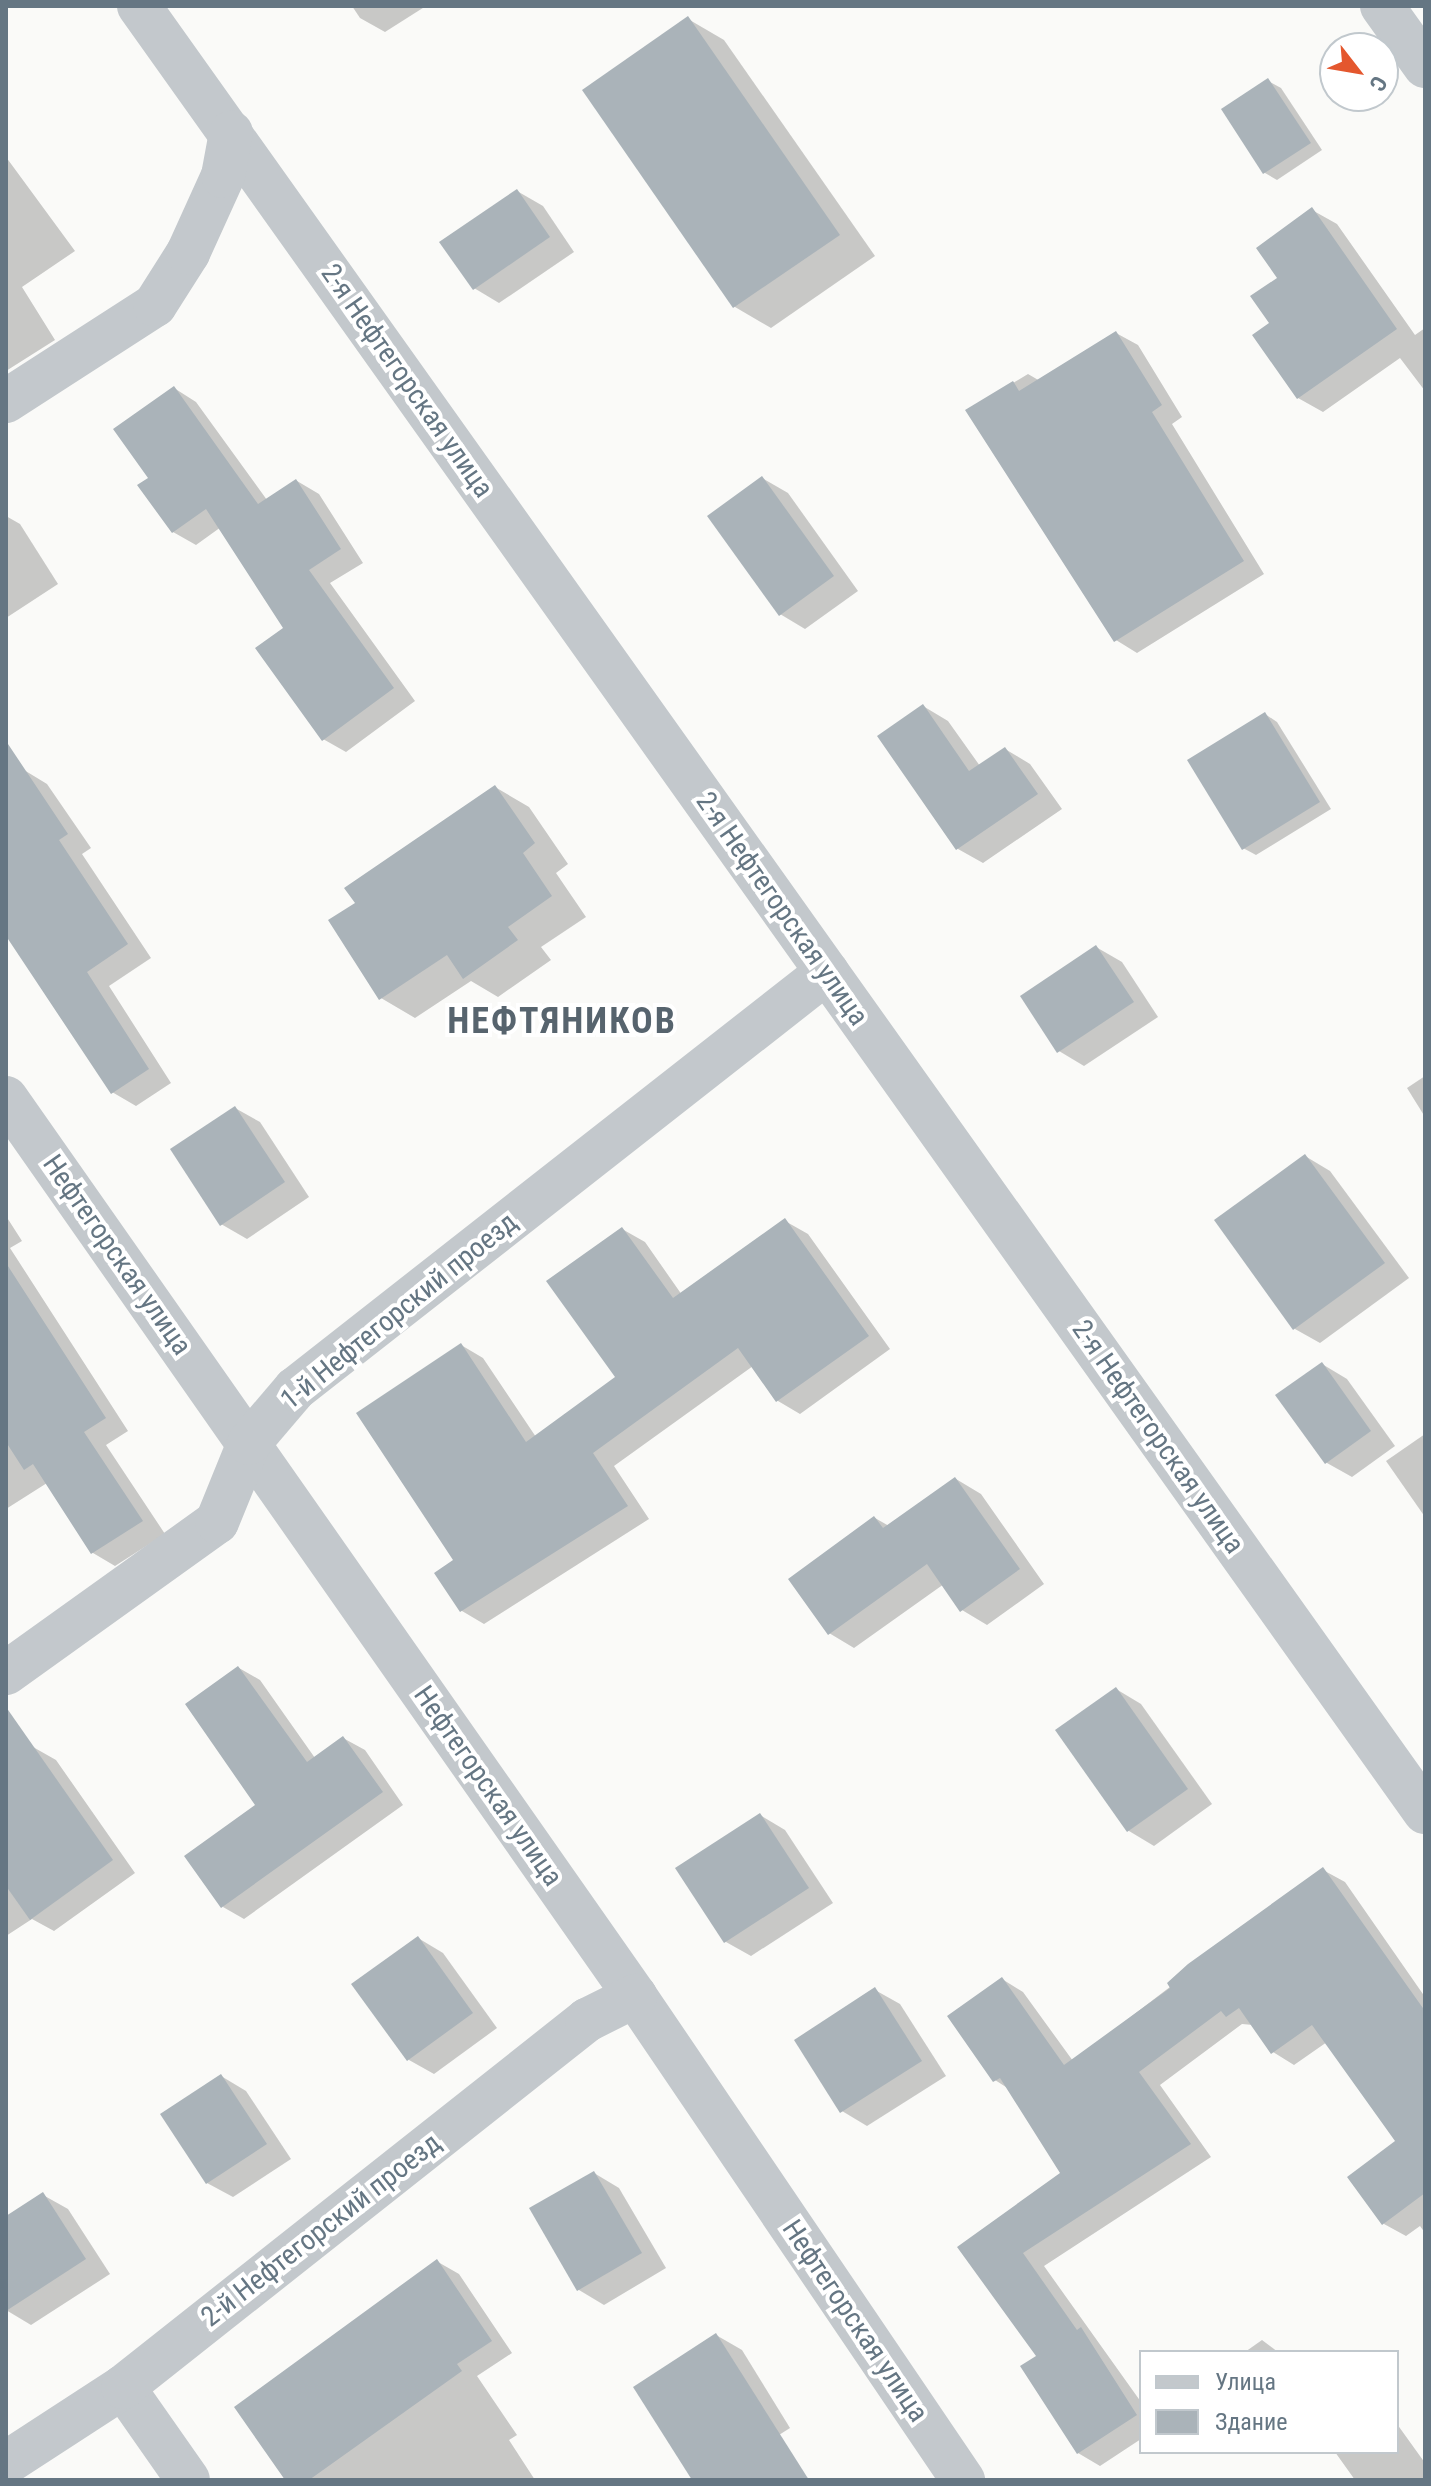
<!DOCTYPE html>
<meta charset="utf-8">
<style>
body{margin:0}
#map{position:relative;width:1431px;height:2486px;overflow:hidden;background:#fafaf8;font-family:"Roboto Condensed",sans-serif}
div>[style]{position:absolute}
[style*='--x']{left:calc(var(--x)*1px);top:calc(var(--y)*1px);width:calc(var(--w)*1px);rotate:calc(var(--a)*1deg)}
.shadow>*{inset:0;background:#0003}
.building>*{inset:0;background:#aab3b9}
.minor>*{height:44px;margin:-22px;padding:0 22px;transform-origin:22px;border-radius:22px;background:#c3c8cc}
span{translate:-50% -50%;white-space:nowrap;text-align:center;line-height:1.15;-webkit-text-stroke:8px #fff;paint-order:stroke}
.street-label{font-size:28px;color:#657683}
.district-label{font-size:36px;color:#57646e;font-weight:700;letter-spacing:2px}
.frame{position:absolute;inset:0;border:8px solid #657683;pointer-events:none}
.legend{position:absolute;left:1139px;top:2350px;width:260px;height:104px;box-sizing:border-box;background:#fff;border:2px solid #c1c8cd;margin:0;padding:10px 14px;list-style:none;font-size:24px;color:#657683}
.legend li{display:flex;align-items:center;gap:16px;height:40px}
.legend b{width:40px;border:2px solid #c1c8cd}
.north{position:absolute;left:1319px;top:32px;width:80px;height:80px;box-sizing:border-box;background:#fff;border:2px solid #c1c8cd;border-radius:50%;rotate:121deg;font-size:22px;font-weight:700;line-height:32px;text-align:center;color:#657683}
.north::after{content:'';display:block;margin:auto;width:28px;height:36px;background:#e4572e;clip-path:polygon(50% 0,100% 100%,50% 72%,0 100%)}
</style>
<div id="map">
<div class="shadow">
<div style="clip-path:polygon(352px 6px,426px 6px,385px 32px,360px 18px)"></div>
<div style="clip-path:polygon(688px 19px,724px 40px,875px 256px,771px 328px,735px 307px,584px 91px)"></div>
<div style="clip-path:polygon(1268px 81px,1281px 88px,1322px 150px,1277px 180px,1265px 173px)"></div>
<div style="clip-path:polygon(6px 157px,75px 251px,22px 287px,55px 340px,6px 371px)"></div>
<div style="clip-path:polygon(517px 191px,543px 206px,574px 252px,499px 303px,474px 288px)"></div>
<div style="clip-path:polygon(1312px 210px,1337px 224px,1415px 335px,1425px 328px,1425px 391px,1400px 358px,1323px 412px,1298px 398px,1272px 323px,1280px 278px)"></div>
<div style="clip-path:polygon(1116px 333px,1138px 345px,1182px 417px,1172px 424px,1264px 574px,1137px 653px,1116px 640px,968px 410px,1028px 374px,1040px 381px)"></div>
<div style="clip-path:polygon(174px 388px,196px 402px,267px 500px,297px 481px,319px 494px,363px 563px,330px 583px,415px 701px,346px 752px,323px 739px,286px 628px,221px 527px,196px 545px,173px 532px,150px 478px)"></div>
<div style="clip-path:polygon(762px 478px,788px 493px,858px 591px,805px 629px,780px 614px)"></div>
<div style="clip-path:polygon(6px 516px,20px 524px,58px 584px,6px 618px)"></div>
<div style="clip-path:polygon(923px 706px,948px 721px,980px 766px,1005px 749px,1030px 764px,1062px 809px,983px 863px,958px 849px)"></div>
<div style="clip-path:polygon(1265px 714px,1277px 722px,1331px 809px,1256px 855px,1243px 848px)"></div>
<div style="clip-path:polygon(24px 770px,47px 784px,91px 848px,82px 854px,151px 958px,109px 986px,171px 1083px,136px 1106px,112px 1092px,6px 896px,6px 782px)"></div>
<div style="clip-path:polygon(495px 787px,529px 807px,568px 864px,556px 873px,586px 917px,541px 947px,551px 960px,498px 997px,471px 981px,415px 1018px,381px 998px,358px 904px)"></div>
<div style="clip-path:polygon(1096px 947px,1122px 962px,1158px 1017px,1084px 1066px,1059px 1051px)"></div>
<div style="clip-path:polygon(1425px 1076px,1425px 1117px,1407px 1088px)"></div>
<div style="clip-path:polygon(235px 1108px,260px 1122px,309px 1197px,247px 1239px,221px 1224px)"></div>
<div style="clip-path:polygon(1305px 1156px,1330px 1171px,1409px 1278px,1320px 1343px,1295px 1329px)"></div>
<div style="clip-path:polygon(6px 1216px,22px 1241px,10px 1248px,128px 1431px,106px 1445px,165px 1534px,115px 1566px,93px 1553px,47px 1483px,6px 1509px)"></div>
<div style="clip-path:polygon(785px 1221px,808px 1234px,890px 1349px,800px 1414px,778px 1401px,753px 1366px,614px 1466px,649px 1519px,484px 1624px,462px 1611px,456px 1561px,461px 1345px,483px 1358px,536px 1437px,618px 1378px,622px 1229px,645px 1242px,682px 1295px)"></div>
<div style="clip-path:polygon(1322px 1364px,1347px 1379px,1395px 1446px,1352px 1477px,1327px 1463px,1278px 1396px)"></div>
<div style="clip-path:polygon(1425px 1434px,1425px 1517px,1386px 1461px)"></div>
<div style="clip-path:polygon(956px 1479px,981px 1494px,1044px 1584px,987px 1625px,962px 1610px,944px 1584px,854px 1648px,829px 1633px,875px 1518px,889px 1526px)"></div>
<div style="clip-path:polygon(239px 1668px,260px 1680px,315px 1758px,343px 1738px,365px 1750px,403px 1805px,244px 1919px,223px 1907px,258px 1805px)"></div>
<div style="clip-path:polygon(1116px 1689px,1141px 1704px,1212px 1804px,1154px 1846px,1129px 1831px,1058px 1731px)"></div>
<div style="clip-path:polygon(33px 1747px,56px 1760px,135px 1873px,54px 1931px,32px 1919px,6px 1936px,6px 1766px)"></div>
<div style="clip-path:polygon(760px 1815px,785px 1830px,833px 1903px,751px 1956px,726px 1942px)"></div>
<div style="clip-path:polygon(1323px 1870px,1345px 1882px,1425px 1997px,1425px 2233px,1420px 2226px,1406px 2236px,1384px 2224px,1398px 2141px,1327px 2042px,1294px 2065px,1273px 2052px,1253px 2025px,1242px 2024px,1160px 2085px,1211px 2157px,1044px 2266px,1141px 2402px,1141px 2439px,1100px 2466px,1078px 2453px,1038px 2356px,960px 2247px,1062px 2173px,1009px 2089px,995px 2080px,1002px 1979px,1023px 1992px,1073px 2061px)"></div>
<div style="clip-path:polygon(418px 1938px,443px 1953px,497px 2028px,434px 2074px,409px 2060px)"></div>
<div style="clip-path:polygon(875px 1990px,900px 2004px,946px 2076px,867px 2126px,842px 2111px)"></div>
<div style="clip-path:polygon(221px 2076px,246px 2091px,291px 2159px,233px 2197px,207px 2183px)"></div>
<div style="clip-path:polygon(594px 2173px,619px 2188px,666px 2268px,604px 2305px,579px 2290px,532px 2209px)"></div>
<div style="clip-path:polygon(43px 2195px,68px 2209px,110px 2274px,31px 2325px,6px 2310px,6px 2218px)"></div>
<div style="clip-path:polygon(438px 2262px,459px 2274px,512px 2353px,477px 2376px,517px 2435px,509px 2440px,535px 2480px,287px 2480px)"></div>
<div style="clip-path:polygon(716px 2335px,742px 2350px,790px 2428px,710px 2479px)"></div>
<div style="clip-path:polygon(1262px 2340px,1278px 2352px,1245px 2352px)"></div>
<div style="clip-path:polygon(1397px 2424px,1425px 2463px,1425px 2480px,1355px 2480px,1335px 2452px,1397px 2452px)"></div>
</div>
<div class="building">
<div style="clip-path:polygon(688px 16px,840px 235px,733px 308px,582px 90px)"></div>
<div style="clip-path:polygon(1268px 78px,1311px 143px,1263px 174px,1221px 109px)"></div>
<div style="clip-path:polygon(517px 189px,550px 237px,473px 290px,439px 242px)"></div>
<div style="clip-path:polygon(1312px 207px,1397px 329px,1297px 399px,1252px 335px,1269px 323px,1250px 296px,1277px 278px,1256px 248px)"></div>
<div style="clip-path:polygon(1116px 331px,1162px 405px,1152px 412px,1244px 561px,1114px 642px,965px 410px,1013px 381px,1019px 391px)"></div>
<div style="clip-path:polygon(174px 386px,258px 504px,296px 479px,341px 549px,309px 570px,394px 688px,322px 741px,255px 648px,283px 628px,206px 509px,172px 533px,137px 485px,148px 478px,113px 429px)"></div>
<div style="clip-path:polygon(762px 476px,834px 576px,779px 616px,707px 516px)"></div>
<div style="clip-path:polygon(923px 704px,969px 771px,1005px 747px,1038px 794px,956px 850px,877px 736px)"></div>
<div style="clip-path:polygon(1265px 712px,1320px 802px,1242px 850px,1187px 760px)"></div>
<div style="clip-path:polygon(6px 741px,68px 834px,59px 840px,128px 944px,87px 972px,149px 1069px,111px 1094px,6px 936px)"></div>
<div style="clip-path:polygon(495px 785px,535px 843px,523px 853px,552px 896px,508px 927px,518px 940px,463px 979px,447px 955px,379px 1000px,328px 920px,355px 903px,344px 888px)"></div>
<div style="clip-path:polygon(1096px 945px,1134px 1002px,1057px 1053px,1020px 996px)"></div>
<div style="clip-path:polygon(235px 1106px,285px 1182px,220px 1226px,170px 1149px)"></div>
<div style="clip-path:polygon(1305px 1154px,1385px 1263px,1293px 1330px,1214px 1220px)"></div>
<div style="clip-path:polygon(785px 1218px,869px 1336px,776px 1402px,738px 1348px,593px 1453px,628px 1506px,460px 1612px,434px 1573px,453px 1560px,356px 1413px,461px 1343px,526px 1442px,615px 1377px,546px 1281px,622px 1227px,673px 1298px)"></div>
<div style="clip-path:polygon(6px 1263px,106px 1418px,84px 1432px,143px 1521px,91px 1554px,33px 1464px,24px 1470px,6px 1442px)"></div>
<div style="clip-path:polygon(1322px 1362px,1371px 1431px,1325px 1464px,1275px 1395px)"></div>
<div style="clip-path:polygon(955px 1477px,1020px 1569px,960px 1612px,927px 1564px,828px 1635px,788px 1579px,874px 1516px,883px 1528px)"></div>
<div style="clip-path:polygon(238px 1666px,307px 1762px,343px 1736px,383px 1792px,221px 1908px,184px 1856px,255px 1805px,185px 1704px)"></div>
<div style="clip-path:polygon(1116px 1687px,1188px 1789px,1127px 1832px,1055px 1730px)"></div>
<div style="clip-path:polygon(6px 1707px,113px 1860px,30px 1920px,6px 1886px)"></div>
<div style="clip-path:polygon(760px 1813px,809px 1888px,724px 1943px,675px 1868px)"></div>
<div style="clip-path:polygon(1323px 1867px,1425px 2011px,1425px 2193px,1382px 2225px,1347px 2177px,1395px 2141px,1312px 2025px,1271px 2054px,1239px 2008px,1226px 2017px,1221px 2011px,1139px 2072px,1191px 2144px,1023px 2253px,1077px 2330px,1081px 2327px,1137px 2415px,1077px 2454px,1020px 2366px,1036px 2356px,957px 2247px,1060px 2173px,1000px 2078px,993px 2082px,947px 2016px,1002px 1977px,1064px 2065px,1170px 1988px,1167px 1983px,1188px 1964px)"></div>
<div style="clip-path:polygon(418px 1936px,473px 2013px,407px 2061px,351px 1984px)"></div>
<div style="clip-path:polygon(875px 1987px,922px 2061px,840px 2113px,794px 2040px)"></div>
<div style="clip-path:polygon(221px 2074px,267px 2144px,206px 2184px,160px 2114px)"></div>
<div style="clip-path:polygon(594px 2171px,642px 2253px,577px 2291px,529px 2208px)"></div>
<div style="clip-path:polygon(43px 2192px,86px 2259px,6px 2311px,6px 2216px)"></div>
<div style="clip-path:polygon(437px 2259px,492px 2341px,457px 2364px,462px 2371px,309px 2480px,285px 2480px,234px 2407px)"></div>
<div style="clip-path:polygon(716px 2333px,809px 2480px,692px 2480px,633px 2387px)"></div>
</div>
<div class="minor">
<div style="--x:139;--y:6;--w:2217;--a:54.55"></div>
<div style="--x:1382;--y:6;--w:74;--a:54.4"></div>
<div style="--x:6;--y:401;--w:177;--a:-32.8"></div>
<div style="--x:155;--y:305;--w:62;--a:-57.6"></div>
<div style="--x:188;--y:253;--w:85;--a:-65.6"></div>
<div style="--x:223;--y:176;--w:44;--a:-79.5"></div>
<div style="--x:6;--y:1098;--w:1096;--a:54.99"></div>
<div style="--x:635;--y:1996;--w:585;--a:55.88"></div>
<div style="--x:6;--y:1673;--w:259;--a:-35.6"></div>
<div style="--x:217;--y:1522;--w:85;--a:-67.9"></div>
<div style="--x:249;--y:1443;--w:71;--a:-49.6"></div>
<div style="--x:295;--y:1389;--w:676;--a:-38.09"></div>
<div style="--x:123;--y:2387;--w:113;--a:55"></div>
<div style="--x:6;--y:2463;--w:140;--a:-33"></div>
<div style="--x:123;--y:2387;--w:592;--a:-38.34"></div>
<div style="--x:587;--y:2020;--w:54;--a:-26.6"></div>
</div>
<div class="street-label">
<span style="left:407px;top:381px;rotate:55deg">2-я Нефтегорская улица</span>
<span style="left:782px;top:909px;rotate:55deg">2-я Нефтегорская улица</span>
<span style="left:117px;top:1255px;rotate:55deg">Нефтегорская улица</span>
<span style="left:399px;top:1311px;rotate:-39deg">1-й Нефтегорский проезд</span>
<span style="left:1158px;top:1437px;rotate:55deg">2-я Нефтегорская улица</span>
<span style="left:488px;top:1786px;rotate:55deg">Нефтегорская улица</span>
<span style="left:321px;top:2230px;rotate:-38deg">2-й Нефтегорский проезд</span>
<span style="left:855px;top:2321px;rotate:56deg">Нефтегорская улица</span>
</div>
<div class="district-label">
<span style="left:562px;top:1022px">НЕФТЯНИКОВ</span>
</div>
<div class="frame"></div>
<ul class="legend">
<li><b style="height:10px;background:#c3c8cc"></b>Улица</li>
<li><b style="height:22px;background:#aab3b9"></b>Здание</li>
</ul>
<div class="north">С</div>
</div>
